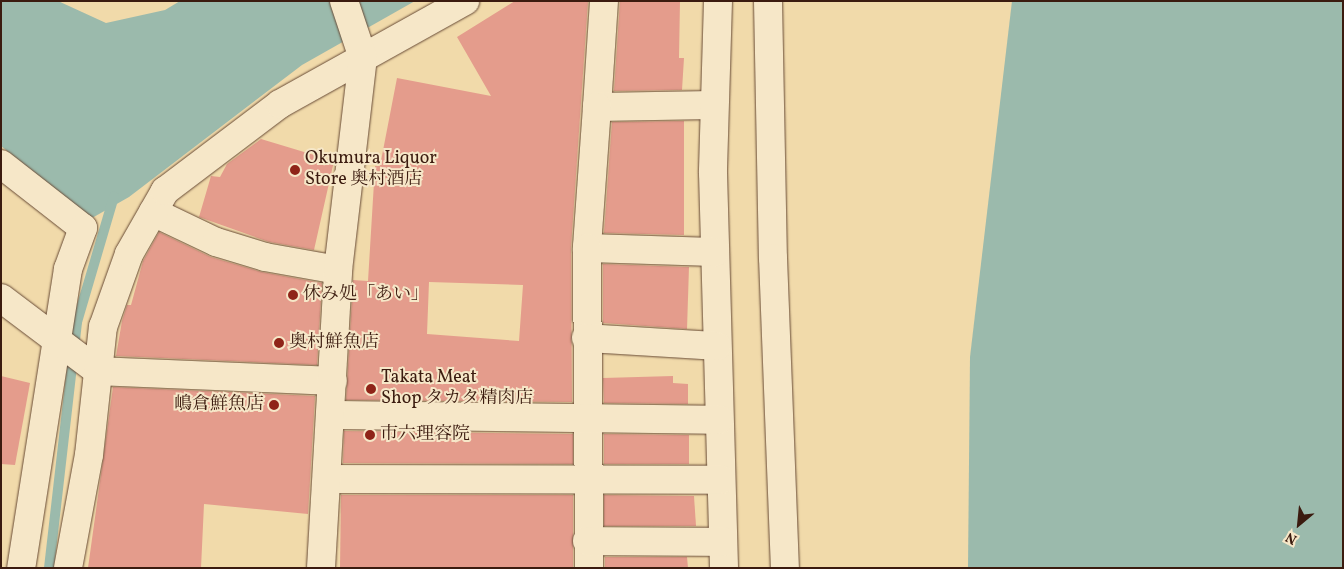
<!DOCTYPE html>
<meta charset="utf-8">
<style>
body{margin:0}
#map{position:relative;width:1344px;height:569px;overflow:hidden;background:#f1daaa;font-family:Vollkorn,"Noto Serif JP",serif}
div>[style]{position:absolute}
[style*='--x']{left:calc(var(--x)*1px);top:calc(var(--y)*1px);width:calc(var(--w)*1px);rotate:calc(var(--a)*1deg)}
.water>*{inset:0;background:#9bbaac}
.stream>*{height:10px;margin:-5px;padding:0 5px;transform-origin:5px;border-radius:5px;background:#9bbaac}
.building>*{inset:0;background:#e49c8c}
.roads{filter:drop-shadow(0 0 1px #684b36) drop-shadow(0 0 1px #684b36)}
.minor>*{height:28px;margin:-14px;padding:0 14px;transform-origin:14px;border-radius:14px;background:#f6e7c8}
.dots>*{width:14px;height:14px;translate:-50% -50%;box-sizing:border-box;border:2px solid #f6e7c8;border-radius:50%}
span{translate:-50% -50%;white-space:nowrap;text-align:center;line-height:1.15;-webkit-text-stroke:4px #f6e7c8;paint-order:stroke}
.poi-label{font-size:18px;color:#3b1b0f}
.left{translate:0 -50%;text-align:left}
.right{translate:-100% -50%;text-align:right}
.frame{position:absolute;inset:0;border:2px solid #3b1b0f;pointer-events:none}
.north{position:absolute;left:1274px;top:499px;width:50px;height:50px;-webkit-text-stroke:4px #f6e7c8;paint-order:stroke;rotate:208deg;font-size:14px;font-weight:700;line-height:20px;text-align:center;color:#3b1b0f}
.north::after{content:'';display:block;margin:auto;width:18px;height:22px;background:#3b1b0f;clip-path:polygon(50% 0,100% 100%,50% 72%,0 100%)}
</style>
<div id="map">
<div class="water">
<div style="clip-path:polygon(1px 1px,58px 1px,106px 23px,165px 10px,180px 1px,415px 1px,302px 65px,129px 197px,92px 218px,1px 146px)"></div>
<div style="clip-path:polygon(1012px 1px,1343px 1px,1343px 568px,968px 568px,970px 357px)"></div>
</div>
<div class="stream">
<div style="--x:49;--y:568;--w:248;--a:-83.5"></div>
<div style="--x:77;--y:322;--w:131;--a:-73.6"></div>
</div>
<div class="building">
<div style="clip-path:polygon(evenodd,515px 1px,588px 1px,571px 247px,572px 402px,346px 400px,353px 280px,368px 281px,375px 166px,380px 166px,397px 78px,491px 96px,457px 37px,515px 1px,429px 282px,523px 285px,519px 341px,427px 334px,429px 282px)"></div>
<div style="clip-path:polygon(620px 1px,680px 1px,679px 58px,684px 58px,682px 90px,614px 91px)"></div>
<div style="clip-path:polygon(684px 121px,684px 235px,604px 233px,612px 122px)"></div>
<div style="clip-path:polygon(261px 139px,334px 161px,314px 250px,269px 242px,199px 217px,211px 176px,220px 177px,227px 164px)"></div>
<div style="clip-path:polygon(159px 232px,211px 257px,262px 272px,322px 283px,317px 365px,116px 356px,122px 321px,127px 305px,131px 305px,143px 261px)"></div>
<div style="clip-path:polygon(603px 264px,689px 267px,687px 329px,603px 323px)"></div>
<div style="clip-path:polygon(1px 376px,30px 383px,15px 465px,1px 464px)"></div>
<div style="clip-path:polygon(673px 376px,673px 383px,688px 384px,688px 404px,604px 403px,603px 378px)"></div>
<div style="clip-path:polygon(113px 387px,315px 396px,308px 514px,204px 504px,201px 568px,88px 568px)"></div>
<div style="clip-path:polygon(344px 431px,573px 434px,573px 464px,343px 463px)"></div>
<div style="clip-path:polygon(604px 434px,689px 435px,689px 464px,604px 464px)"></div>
<div style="clip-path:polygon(341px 495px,573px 495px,573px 568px,340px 568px)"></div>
<div style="clip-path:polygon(604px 495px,694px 496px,696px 526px,604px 526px)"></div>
<div style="clip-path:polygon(605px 557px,687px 557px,688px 568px,605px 568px)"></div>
</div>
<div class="roads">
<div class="minor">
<div style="--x:604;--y:1;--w:106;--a:93.8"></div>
<div style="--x:597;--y:107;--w:116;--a:-1"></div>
<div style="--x:718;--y:1;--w:172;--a:91.7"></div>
<div style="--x:713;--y:173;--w:395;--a:88.4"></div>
<div style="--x:768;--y:1;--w:257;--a:88.9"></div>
<div style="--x:773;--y:258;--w:310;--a:87.8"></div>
<div style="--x:597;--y:107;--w:141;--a:94.1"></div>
<div style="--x:587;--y:248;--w:128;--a:1.8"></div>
<div style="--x:1;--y:164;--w:104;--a:38"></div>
<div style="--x:83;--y:228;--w:44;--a:110.1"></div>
<div style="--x:68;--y:269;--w:303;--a:98.9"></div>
<div style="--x:153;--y:212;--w:70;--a:25.5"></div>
<div style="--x:216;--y:242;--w:51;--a:17"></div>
<div style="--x:265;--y:257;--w:74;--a:10.1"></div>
<div style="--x:587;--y:248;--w:320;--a:89.6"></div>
<div style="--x:1;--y:298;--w:121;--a:37"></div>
<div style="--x:98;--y:371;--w:235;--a:2.4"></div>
<div style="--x:586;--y:338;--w:131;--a:3.5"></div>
<div style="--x:332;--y:415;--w:387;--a:0.7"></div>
<div style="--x:327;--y:479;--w:394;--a:0.1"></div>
<div style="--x:587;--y:541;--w:136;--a:0.4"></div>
<div style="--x:68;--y:568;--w:115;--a:-79.5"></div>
<div style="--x:89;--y:455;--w:129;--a:-83.8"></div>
<div style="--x:103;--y:327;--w:77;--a:-70.4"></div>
<div style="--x:129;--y:254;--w:73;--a:-60.3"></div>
<div style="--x:165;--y:191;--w:144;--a:-37.1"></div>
<div style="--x:280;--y:104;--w:212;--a:-29.1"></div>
<div style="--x:321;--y:568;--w:298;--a:-86.7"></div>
<div style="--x:338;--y:270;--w:213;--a:-83.3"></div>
<div style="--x:363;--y:58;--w:60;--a:-108.4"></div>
</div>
</div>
<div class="dots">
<div style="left:295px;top:170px;background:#8f2418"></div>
<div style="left:293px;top:295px;background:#8f2418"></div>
<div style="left:279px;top:343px;background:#8f2418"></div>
<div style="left:371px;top:389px;background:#8f2418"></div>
<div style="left:274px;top:405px;background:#8f2418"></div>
<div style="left:370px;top:435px;background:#8f2418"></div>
</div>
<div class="poi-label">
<span class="left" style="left:305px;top:170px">Okumura Liquor<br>Store 奥村酒店</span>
<span class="left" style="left:303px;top:295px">休み処「あい」</span>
<span class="left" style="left:289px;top:343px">奥村鮮魚店</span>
<span class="left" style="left:381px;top:389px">Takata Meat<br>Shop タカタ精肉店</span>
<span class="right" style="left:264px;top:405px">嶋倉鮮魚店</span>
<span class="left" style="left:380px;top:435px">市六理容院</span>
</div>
<div class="frame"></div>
<div class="north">N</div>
</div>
